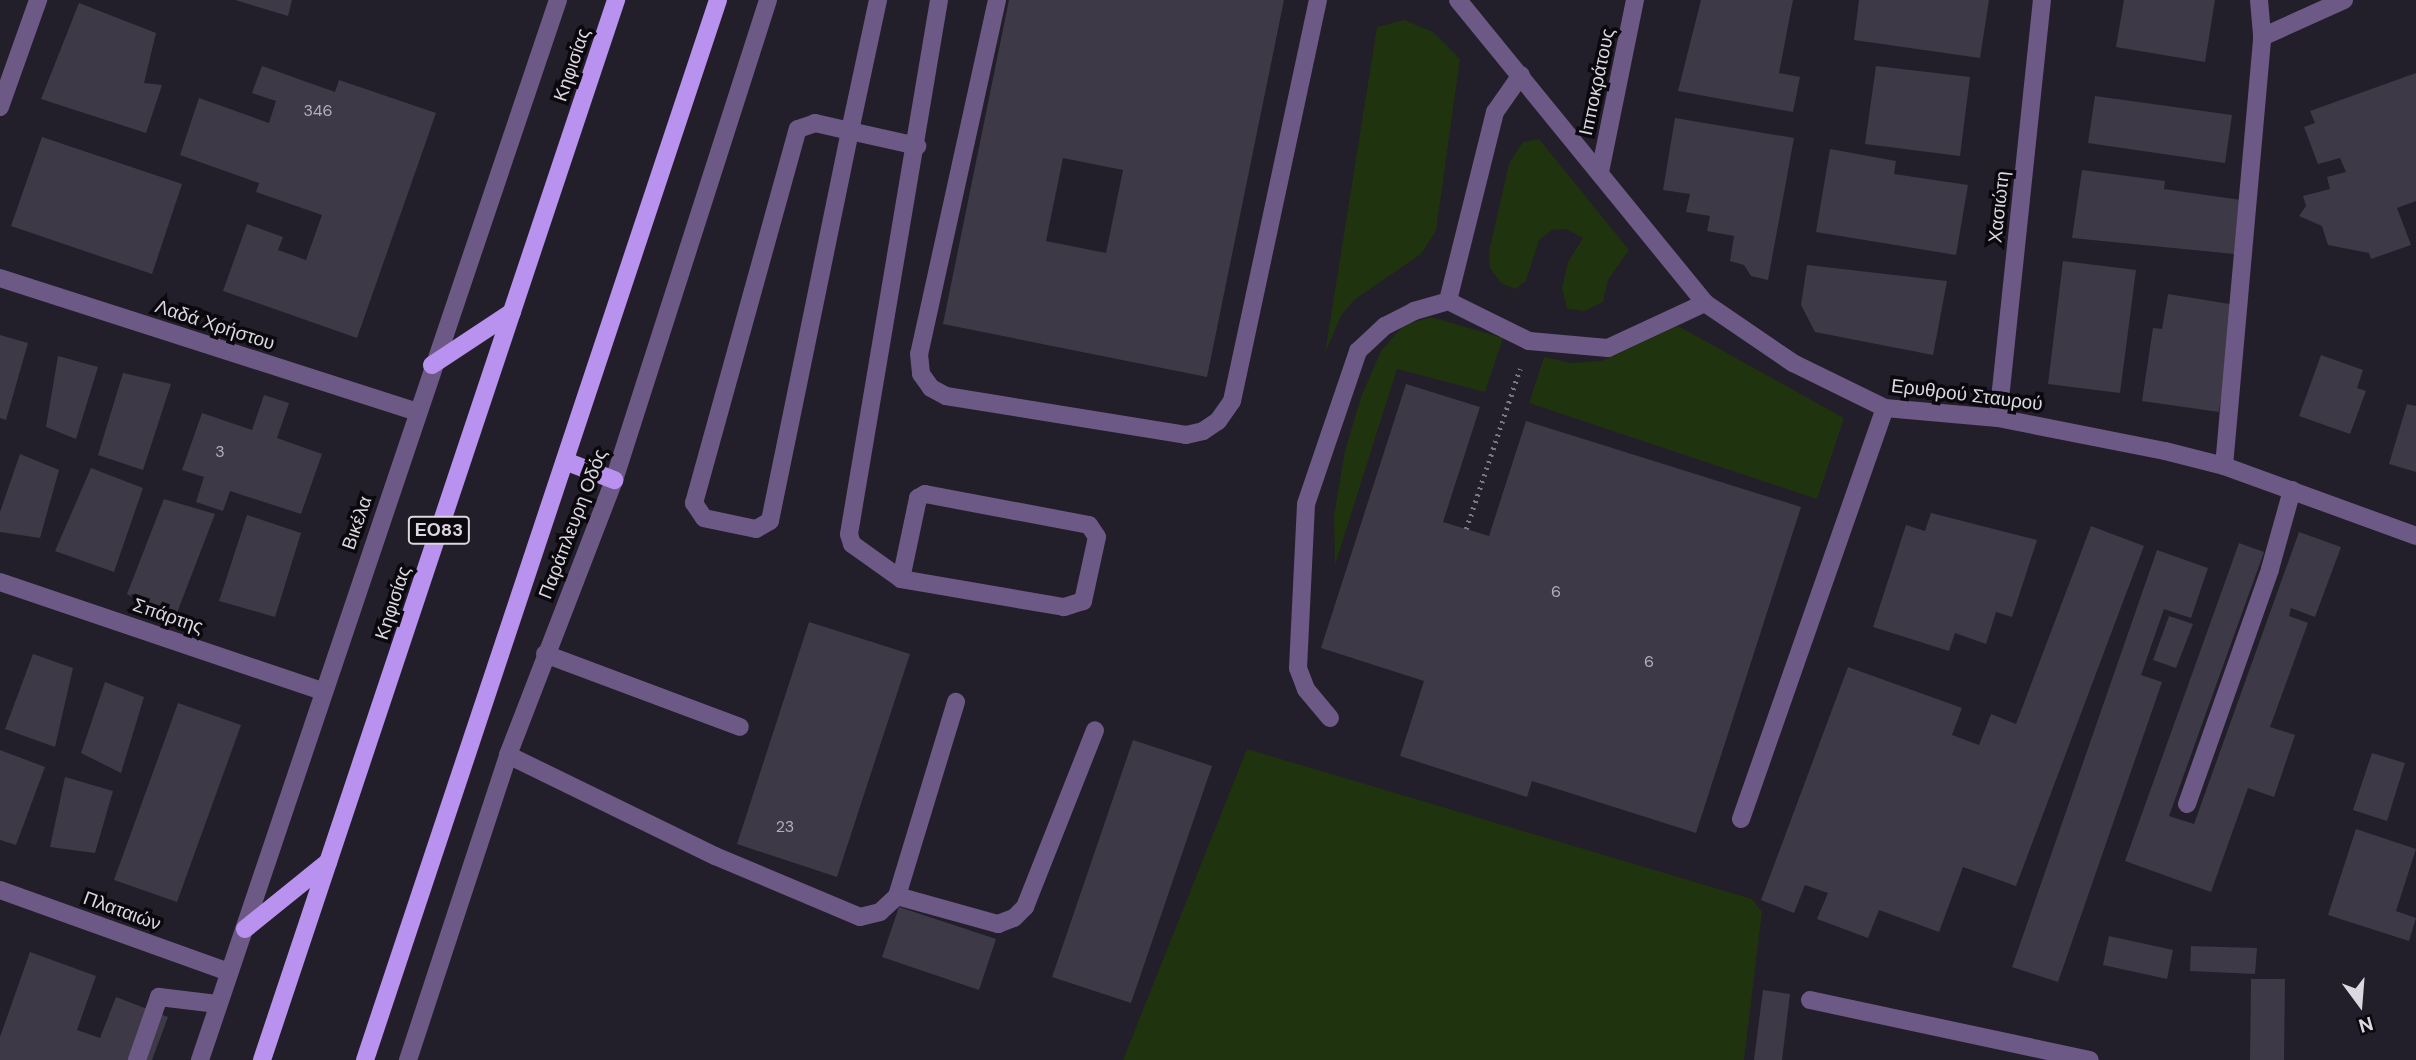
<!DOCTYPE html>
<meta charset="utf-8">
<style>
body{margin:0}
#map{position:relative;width:2416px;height:1060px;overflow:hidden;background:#221e2a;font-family:"DM Sans",sans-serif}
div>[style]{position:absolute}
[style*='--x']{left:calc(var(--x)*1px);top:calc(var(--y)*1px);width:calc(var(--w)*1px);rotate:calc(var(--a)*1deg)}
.green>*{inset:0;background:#1f330e}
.building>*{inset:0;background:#3e3946}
.path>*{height:4.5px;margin-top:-2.25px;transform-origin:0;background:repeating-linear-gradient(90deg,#7c7882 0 2px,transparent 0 7px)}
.minor>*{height:18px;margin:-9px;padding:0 9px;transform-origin:9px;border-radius:9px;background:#6c5986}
.major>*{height:18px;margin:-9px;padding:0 9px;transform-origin:9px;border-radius:9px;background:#b991ef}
span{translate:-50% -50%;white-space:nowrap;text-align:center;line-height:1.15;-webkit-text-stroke:7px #0b090e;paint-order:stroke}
.number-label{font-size:16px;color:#b4b0ba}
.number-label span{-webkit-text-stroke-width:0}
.shield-label span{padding:2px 5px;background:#0b090e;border:2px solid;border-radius:5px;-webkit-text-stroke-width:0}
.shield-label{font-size:18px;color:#dbd8e0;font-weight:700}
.street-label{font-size:19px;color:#dbd8e0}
.north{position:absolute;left:2325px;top:969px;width:70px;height:70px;-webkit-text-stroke:5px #0b090e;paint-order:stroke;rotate:164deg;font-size:19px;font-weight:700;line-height:28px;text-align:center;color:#dbd8e0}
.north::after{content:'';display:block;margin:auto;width:24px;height:32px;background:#dbd8e0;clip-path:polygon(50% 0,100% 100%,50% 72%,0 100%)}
</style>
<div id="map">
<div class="green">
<div style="clip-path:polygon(1404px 20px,1433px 32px,1460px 59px,1436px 231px,1421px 254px,1354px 300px,1341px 316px,1325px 353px,1377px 27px)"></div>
<div style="clip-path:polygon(1539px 139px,1629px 250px,1608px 280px,1603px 302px,1585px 311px,1567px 309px,1562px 288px,1568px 262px,1583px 238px,1566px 229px,1552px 230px,1539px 240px,1526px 281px,1515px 289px,1501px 283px,1490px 268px,1489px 252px,1509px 163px,1523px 142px)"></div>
<div style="clip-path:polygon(1431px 317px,1503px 338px,1485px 392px,1397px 369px,1335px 565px,1334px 516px,1345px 451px,1361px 397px,1381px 351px,1404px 325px)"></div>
<div style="clip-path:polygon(1678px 326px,1844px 418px,1817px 499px,1529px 403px,1544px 357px,1571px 363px,1601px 361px)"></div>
<div style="clip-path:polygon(1247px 749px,1752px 899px,1762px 912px,1744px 1060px,1123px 1060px)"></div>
</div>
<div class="building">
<div style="clip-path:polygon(235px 0,292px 0,288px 16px)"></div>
<div style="clip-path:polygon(evenodd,1009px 0,1284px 0,1207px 377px,943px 324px,1009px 0,1063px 158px,1123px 170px,1106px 253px,1046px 241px,1063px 158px)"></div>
<div style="clip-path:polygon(1701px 0,1793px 0,1779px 73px,1800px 77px,1793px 112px,1678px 91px)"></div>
<div style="clip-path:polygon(1859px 0,1989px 0,1980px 58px,1854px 40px)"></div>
<div style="clip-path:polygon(2124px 0,2215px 0,2205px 62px,2116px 47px)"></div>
<div style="clip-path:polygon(79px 3px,156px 33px,144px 83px,162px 85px,146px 133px,41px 99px)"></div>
<div style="clip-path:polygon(262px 66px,335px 92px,339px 80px,436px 113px,357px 338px,223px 291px,247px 224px,283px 237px,278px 250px,306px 260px,322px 215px,256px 192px,259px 183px,180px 155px,199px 98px,269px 123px,276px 101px,252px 93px)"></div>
<div style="clip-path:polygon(1876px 66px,1970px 77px,1960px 156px,1865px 144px)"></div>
<div style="clip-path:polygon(2416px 73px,2416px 201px,2397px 208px,2411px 245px,2371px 259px,2369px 253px,2328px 245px,2322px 226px,2299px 216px,2306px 206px,2303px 196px,2330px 189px,2327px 177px,2346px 172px,2340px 158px,2318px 164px,2304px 127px,2315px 123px,2310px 111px)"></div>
<div style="clip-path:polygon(2095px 96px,2232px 115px,2225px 163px,2088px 143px)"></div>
<div style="clip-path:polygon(1675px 118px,1794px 138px,1768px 280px,1751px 276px,1744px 265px,1730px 261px,1734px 236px,1707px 231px,1710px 216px,1686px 212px,1690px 194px,1663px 190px)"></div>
<div style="clip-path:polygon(42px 137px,182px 184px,152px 274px,11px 226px)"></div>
<div style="clip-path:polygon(1830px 149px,1896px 161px,1894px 174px,1968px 185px,1956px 255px,1816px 232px)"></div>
<div style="clip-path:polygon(2082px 170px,2165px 181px,2164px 189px,2241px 200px,2234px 254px,2072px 238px)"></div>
<div style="clip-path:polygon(2063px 261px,2136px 270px,2120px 393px,2048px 384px)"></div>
<div style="clip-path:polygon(1807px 265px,1947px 281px,1933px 355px,1815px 332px,1801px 305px)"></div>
<div style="clip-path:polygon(2168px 294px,2236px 305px,2219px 412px,2142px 401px,2153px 328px,2162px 329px)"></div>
<div style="clip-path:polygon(0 335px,28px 343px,6px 420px,0 418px)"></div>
<div style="clip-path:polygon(2321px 355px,2363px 370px,2357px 388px,2366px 391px,2350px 434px,2299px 416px)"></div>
<div style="clip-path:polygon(58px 356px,98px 367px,76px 439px,46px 427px)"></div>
<div style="clip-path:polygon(123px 373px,171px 384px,143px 470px,98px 455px)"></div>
<div style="clip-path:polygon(1406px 384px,1480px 407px,1443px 522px,1489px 536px,1526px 421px,1801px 507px,1696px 833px,1532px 781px,1527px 797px,1400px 756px,1424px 681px,1321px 648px)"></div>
<div style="clip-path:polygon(264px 395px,289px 403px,277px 438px,322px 454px,301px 514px,230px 491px,223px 511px,196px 502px,204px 477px,182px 470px,202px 413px,252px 430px)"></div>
<div style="clip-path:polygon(2407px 404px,2416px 406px,2416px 472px,2389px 464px)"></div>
<div style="clip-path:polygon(20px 454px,59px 470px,40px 538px,0 532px,0 512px)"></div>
<div style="clip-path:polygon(91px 468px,143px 488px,114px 572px,55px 551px)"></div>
<div style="clip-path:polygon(164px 499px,215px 514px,175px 618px,127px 594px)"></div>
<div style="clip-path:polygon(1931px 513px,2037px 540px,2012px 617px,1996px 612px,1986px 644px,1955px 633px,1949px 651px,1873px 627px,1906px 525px,1925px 531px)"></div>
<div style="clip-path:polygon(247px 515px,301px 533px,275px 617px,219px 601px)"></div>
<div style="clip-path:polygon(2091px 526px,2144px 546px,2016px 886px,1963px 867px,1939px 932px,1879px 910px,1868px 938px,1817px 919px,1828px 893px,1805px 885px,1794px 913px,1761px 900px,1848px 667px,1962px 708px,1952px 735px,1979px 745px,1991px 714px,2016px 724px)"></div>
<div style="clip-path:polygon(2299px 532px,2341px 547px,2315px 617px,2291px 608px,2289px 616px,2308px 623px,2270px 727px,2295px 735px,2274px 797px,2248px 788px,2211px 892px,2125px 861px,2239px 543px,2264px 552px,2169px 816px,2194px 824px)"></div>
<div style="clip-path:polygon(2157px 550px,2208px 568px,2191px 618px,2164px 609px,2141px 675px,2162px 682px,2058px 982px,2012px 967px)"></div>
<div style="clip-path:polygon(2169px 616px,2193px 624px,2176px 668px,2153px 660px)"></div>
<div style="clip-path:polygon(809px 622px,910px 654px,837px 877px,737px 844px)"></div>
<div style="clip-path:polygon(33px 654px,73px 668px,55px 747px,5px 729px)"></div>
<div style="clip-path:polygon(105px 682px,144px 697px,121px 773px,81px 753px)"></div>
<div style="clip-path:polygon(178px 703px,241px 725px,177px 902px,114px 880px)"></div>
<div style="clip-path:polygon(1133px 740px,1212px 766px,1131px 1003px,1052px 977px)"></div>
<div style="clip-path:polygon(0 750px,45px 767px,16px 845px,0 840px)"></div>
<div style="clip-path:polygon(2372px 753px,2405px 763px,2387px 821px,2353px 810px)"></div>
<div style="clip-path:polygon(65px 777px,113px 791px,95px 853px,50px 847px)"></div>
<div style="clip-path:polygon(2356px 829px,2416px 849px,2396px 911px,2416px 918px,2409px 941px,2328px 915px)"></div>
<div style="clip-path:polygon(899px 907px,996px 939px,979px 990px,882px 957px)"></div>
<div style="clip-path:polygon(2109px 936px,2173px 950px,2167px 979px,2103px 965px)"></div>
<div style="clip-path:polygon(2191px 946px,2257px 948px,2255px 974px,2190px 971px)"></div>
<div style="clip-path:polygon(30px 952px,96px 976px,77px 1030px,100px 1038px,116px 997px,168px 1017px,152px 1060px,0 1060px,0 1037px)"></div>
<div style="clip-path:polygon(2251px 979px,2285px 979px,2284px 1060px,2250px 1060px)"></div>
<div style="clip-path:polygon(1763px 990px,1790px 994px,1782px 1060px,1754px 1060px)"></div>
</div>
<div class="path">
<div style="--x:1466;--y:529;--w:169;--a:-71.4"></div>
</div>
<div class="minor">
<div style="--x:878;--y:0;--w:134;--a:102.1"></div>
<div style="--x:850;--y:131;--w:398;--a:101.6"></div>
<div style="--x:770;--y:521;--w:16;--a:150"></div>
<div style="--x:756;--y:529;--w:53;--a:-168.1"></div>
<div style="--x:704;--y:518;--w:18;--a:-124"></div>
<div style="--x:694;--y:503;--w:388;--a:-74.5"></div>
<div style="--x:798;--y:129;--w:18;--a:-19"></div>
<div style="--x:815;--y:123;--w:36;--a:13"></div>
<div style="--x:850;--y:131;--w:69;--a:12.6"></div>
<div style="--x:997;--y:0;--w:362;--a:102.4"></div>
<div style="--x:919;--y:354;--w:20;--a:84"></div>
<div style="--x:921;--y:374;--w:17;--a:54"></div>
<div style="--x:931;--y:388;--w:17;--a:28"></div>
<div style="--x:946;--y:396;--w:243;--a:9.2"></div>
<div style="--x:1186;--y:435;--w:17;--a:-13"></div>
<div style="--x:1203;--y:431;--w:18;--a:-34"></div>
<div style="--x:1218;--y:421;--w:24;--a:-55"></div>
<div style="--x:1232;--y:401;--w:410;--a:-77.9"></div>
<div style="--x:1458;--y:0;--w:391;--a:50.8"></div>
<div style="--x:1705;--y:303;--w:107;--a:34.3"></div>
<div style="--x:1793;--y:363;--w:102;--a:26.1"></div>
<div style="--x:1885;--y:408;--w:113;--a:5.1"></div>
<div style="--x:1998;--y:418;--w:170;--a:11.2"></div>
<div style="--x:2165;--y:451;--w:61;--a:14.3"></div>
<div style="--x:2224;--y:466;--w:204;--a:20"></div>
<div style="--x:2259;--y:0;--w:37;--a:85"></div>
<div style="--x:1521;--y:75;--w:45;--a:125.1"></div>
<div style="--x:1495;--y:112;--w:195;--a:104"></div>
<div style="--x:1448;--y:301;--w:90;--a:26.3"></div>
<div style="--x:1529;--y:341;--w:79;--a:5.1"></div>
<div style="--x:1608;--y:348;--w:107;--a:-24.9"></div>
<div style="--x:0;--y:107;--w:114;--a:-70.4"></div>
<div style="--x:1600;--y:172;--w:176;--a:-78.5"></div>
<div style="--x:0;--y:278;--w:438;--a:17.8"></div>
<div style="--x:1998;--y:418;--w:420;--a:-84"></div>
<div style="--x:2224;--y:466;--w:431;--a:-84.9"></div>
<div style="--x:2262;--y:37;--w:90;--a:-24.3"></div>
<div style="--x:901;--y:579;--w:83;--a:-78.1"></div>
<div style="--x:918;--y:498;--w:8;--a:-30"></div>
<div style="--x:925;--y:494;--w:167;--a:10.7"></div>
<div style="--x:1089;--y:525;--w:14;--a:56"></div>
<div style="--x:1097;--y:537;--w:66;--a:102.3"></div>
<div style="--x:1083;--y:601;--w:20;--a:162"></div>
<div style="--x:1064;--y:607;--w:165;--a:-170.3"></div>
<div style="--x:901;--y:579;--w:60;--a:-144.5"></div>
<div style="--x:852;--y:544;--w:10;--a:-107"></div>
<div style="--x:849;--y:534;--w:542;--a:-80.43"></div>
<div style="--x:0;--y:582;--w:340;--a:18.7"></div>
<div style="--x:545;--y:654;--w:208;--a:20.5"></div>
<div style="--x:1330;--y:718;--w:38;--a:-130"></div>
<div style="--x:1306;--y:689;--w:22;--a:-111"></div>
<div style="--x:1298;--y:668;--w:164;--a:-87.2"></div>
<div style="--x:1306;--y:504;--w:162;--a:-71.2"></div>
<div style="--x:1358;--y:351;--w:37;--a:-43"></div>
<div style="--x:1385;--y:326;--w:33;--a:-27"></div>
<div style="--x:1414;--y:311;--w:35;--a:-16"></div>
<div style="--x:508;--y:755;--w:230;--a:26"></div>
<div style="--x:715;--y:856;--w:157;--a:22.8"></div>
<div style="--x:860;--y:917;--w:21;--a:-14"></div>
<div style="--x:880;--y:912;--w:23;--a:-43"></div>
<div style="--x:897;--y:896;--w:203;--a:-73.1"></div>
<div style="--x:2187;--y:804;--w:249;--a:-70.5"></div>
<div style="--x:2270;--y:569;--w:82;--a:-74.4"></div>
<div style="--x:1741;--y:819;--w:435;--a:-70.7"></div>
<div style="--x:0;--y:890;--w:243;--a:19.7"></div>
<div style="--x:897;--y:896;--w:105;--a:15.5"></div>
<div style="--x:998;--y:924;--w:17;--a:-21"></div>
<div style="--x:1014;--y:918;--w:16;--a:-45"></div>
<div style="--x:1025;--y:907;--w:190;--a:-68.4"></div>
<div style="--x:1810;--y:1000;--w:286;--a:12.1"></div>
<div style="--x:137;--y:1060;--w:67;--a:-70.8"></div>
<div style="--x:159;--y:997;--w:59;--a:6.8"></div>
<div style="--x:200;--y:1060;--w:1119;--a:-71.34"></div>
<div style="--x:408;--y:1060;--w:321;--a:-71.8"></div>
<div style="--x:508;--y:755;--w:295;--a:-68.9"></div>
<div style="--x:614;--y:480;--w:504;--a:-72.21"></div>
</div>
<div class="major">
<div style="--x:432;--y:365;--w:96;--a:-33.5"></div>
<div style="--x:565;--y:461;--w:53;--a:21.2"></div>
<div style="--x:245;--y:929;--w:107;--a:-38.9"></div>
<div style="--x:262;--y:1060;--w:1118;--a:-71.53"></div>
<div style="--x:365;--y:1060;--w:1117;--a:-71.58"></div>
</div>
<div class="number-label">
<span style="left:318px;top:111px">346</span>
<span style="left:220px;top:452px">3</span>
<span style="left:1556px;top:592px">6</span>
<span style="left:1649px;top:662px">6</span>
<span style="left:785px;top:827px">23</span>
</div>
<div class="shield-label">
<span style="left:439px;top:530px">ΕΟ83</span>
</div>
<div class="street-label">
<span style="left:572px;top:65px;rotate:-71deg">Κηφισίας</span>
<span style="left:1597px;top:82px;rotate:-78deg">Ιπποκράτους</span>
<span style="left:1999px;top:207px;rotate:-84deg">Χασιώτη</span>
<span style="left:215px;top:325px;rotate:18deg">Λαδά Χρήστου</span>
<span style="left:1967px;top:395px;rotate:7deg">Ερυθρού Σταυρού</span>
<span style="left:357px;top:523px;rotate:-71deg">Βικέλα</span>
<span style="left:573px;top:524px;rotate:-69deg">Παράπλευρη Οδός</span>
<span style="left:393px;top:603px;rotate:-72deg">Κηφισίας</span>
<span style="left:168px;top:616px;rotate:19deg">Σπάρτης</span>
<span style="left:122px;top:911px;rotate:20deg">Πλαταιών</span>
</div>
<div class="north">N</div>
</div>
